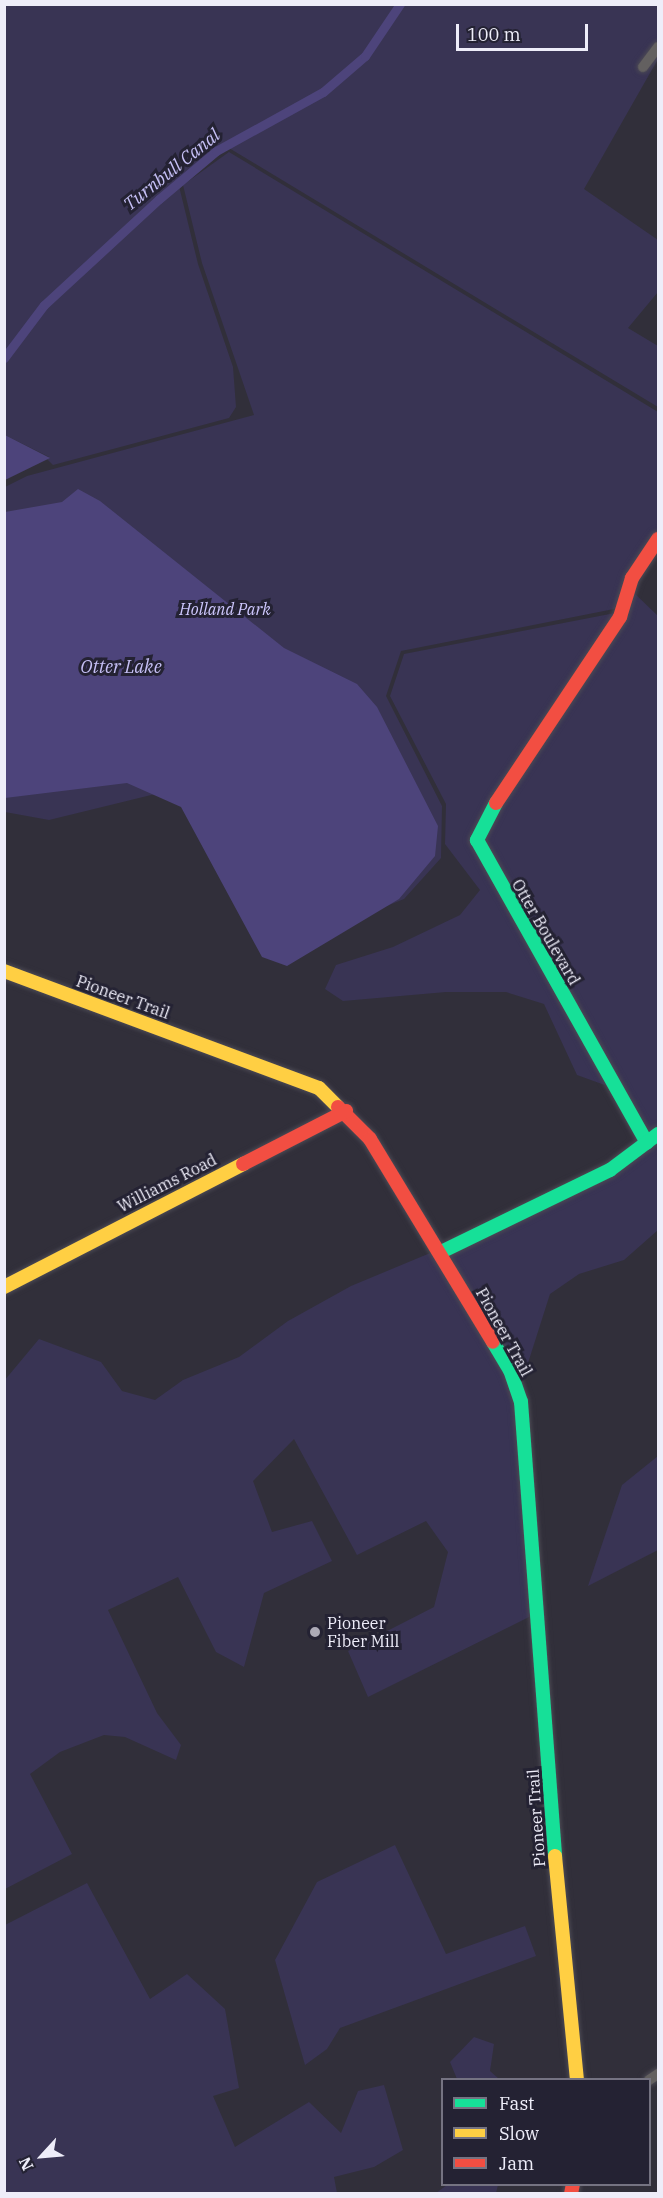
<!DOCTYPE html>
<style>
body{margin:0}
#map{position:relative;width:663px;height:2198px;overflow:hidden;background:#312f3a;font-family:"IBM Plex Serif",serif}
div>[style]{position:absolute}
[style*='--x']{left:calc(var(--x)*1px);top:calc(var(--y)*1px);width:calc(var(--w)*1px);rotate:calc(var(--a)*1deg)}
.green>*{inset:0;background:#393454}
.water>*{inset:0;background:#4d447b}
.canal>*{height:9px;margin:-4.5px;padding:0 4.5px;transform-origin:4.5px;border-radius:4.5px;background:#4d447b}
.roads{filter:drop-shadow(0 0 2px #4c4a54) drop-shadow(0 0 2px #4c4a54)}
.street>*{height:10px;margin:-5px;padding:0 5px;transform-origin:5px;border-radius:5px;background:#636060}
.fast>*{height:14px;margin:-7px;padding:0 7px;transform-origin:7px;border-radius:7px;background:#16e098}
.slow>*{height:14px;margin:-7px;padding:0 7px;transform-origin:7px;border-radius:7px;background:#ffcf43}
.jam>*{height:14px;margin:-7px;padding:0 7px;transform-origin:7px;border-radius:7px;background:#f24e42}
.dots>*{width:16px;height:16px;translate:-50% -50%;box-sizing:border-box;border:3px solid #242233;border-radius:50%}
span{translate:-50% -50%;white-space:nowrap;text-align:center;line-height:1.15;-webkit-text-stroke:6px #242233;paint-order:stroke}
.park-label{font-size:16px;color:#cec8fe;font-style:italic}
.street-label{font-size:16px;color:#eeedf9}
.poi-label{font-size:16px;color:#eeedf9}
.left{translate:0 -50%;text-align:left}
.water-label{font-size:18px;color:#c6c0f6;font-style:italic}
.frame{position:absolute;inset:0;border:6px solid #eeedf9;pointer-events:none}
.legend{position:absolute;left:441px;top:2078px;width:210px;height:108px;box-sizing:border-box;background:#242233;border:2px solid #757382;margin:0;padding:8px 10px;list-style:none;font-size:18px;color:#eeedf9}
.legend li{display:flex;align-items:center;gap:12px;height:30px}
.legend b{width:30px;border:2px solid #757382}
.north{position:absolute;left:12px;top:2126px;width:60px;height:60px;-webkit-text-stroke:4px #242233;paint-order:stroke;rotate:244deg;font-size:16px;font-weight:700;line-height:24px;text-align:center;color:#eeedf9}
.north::after{content:'';display:block;margin:auto;width:21px;height:27px;background:#eeedf9;clip-path:polygon(50% 0,100% 100%,50% 72%,0 100%)}
.scale{position:absolute;left:456px;top:24px;width:132px;height:27px;box-sizing:border-box;border:3px solid #eeedf9;border-top:0;padding-left:8px;font-size:18px;line-height:21px;white-space:nowrap;color:#eeedf9;-webkit-text-stroke:4px #242233;paint-order:stroke}
</style>
<div id="map">
<div class="green">
<div style="clip-path:polygon(4px 5px,658px 5px,658px 59px,584px 189px,658px 240px,658px 292px,628px 328px,658px 346px,658px 407px,229px 148px,207px 161px,179px 186px,198px 264px,233px 367px,236px 407px,229px 418px,53px 465px,47px 459px,49px 457px,5px 435px)"></div>
<div style="clip-path:polygon(229px 152px,658px 412px,658px 529px,614px 609px,401px 651px,386px 696px,442px 806px,441px 858px,404px 899px,278px 950px,188px 786px,49px 820px,5px 812px,5px 487px,27px 476px,254px 415px,202px 263px,183px 185px)"></div>
<div style="clip-path:polygon(630px 589px,658px 616px,658px 1129px,638px 1144px,636px 1128px,613px 1088px,577px 1075px,544px 1004px,506px 992px,446px 992px,343px 1001px,325px 989px,336px 965px,393px 947px,460px 915px,480px 890px,445px 844px,446px 804px,390px 696px,404px 654px,615px 613px)"></div>
<div style="clip-path:polygon(658px 1140px,658px 1230px,624px 1260px,579px 1274px,550px 1294px,528px 1363px,517px 1375px,448px 1253px)"></div>
<div style="clip-path:polygon(435px 1251px,505px 1372px,516px 1403px,533px 1615px,368px 1697px,348px 1651px,434px 1607px,448px 1552px,426px 1521px,357px 1555px,294px 1439px,253px 1481px,272px 1532px,312px 1521px,332px 1561px,264px 1593px,244px 1667px,216px 1652px,178px 1577px,108px 1610px,157px 1713px,181px 1745px,176px 1760px,125px 1737px,104px 1735px,60px 1752px,30px 1774px,72px 1854px,5px 1889px,4px 1381px,39px 1339px,101px 1362px,122px 1391px,155px 1400px,183px 1380px,239px 1357px,288px 1321px,351px 1286px)"></div>
<div style="clip-path:polygon(658px 1456px,658px 1550px,588px 1586px,622px 1485px)"></div>
<div style="clip-path:polygon(395px 1845px,446px 1954px,525px 1926px,536px 1956px,340px 2028px,327px 2049px,305px 2065px,275px 1960px,317px 1882px)"></div>
<div style="clip-path:polygon(87px 1883px,150px 1999px,187px 1974px,225px 2009px,239px 2088px,213px 2096px,235px 2147px,309px 2102px,341px 2133px,358px 2091px,384px 2085px,403px 2150px,374px 2167px,334px 2177px,337px 2193px,5px 2193px,5px 1925px)"></div>
<div style="clip-path:polygon(474px 2037px,494px 2044px,490px 2071px,499px 2079px,457px 2079px,450px 2062px)"></div>
<div style="clip-path:polygon(447px 2185px,447px 2184px,498px 2185px,496px 2193px,436px 2193px)"></div>
</div>
<div class="water">
<div style="clip-path:polygon(5px 435px,50px 458px,5px 480px)"></div>
<div style="clip-path:polygon(78px 489px,100px 501px,284px 648px,357px 684px,377px 707px,438px 826px,435px 856px,399px 899px,287px 966px,262px 957px,181px 807px,127px 783px,5px 798px,5px 512px,62px 502px)"></div>
</div>
<div class="canal">
<div style="--x:4;--y:358;--w:66;--a:-53"></div>
<div style="--x:44;--y:305;--w:156;--a:-42.7"></div>
<div style="--x:159;--y:199;--w:75;--a:-40.1"></div>
<div style="--x:216;--y:151;--w:122;--a:-28.9"></div>
<div style="--x:323;--y:92;--w:55;--a:-40.6"></div>
<div style="--x:365;--y:56;--w:63;--a:-56.1"></div>
</div>
<div class="roads">
<div class="street">
<div style="--x:643;--y:67;--w:25;--a:-53"></div>
<div style="--x:649;--y:2080;--w:11;--a:-34"></div>
</div>
<div class="fast">
<div style="--x:496;--y:803;--w:42;--a:117.2"></div>
<div style="--x:477;--y:840;--w:347;--a:60.7"></div>
<div style="--x:441;--y:1252;--w:188;--a:-25.9"></div>
<div style="--x:610;--y:1170;--w:60;--a:-36.9"></div>
<div style="--x:493;--y:1342;--w:33;--a:59"></div>
<div style="--x:510;--y:1370;--w:34;--a:71"></div>
<div style="--x:521;--y:1402;--w:455;--a:85.7"></div>
</div>
<div class="slow">
<div style="--x:4;--y:971;--w:336;--a:20.4"></div>
<div style="--x:319;--y:1088;--w:27;--a:45"></div>
<div style="--x:4;--y:1287;--w:269;--a:-27.2"></div>
<div style="--x:555;--y:1856;--w:225;--a:84.4"></div>
</div>
<div class="jam">
<div style="--x:496;--y:803;--w:224;--a:-56.3"></div>
<div style="--x:620;--y:617;--w:41;--a:-72.9"></div>
<div style="--x:632;--y:578;--w:47;--a:-56.3"></div>
<div style="--x:338;--y:1107;--w:45;--a:45"></div>
<div style="--x:370;--y:1139;--w:237;--a:58.8"></div>
<div style="--x:243;--y:1164;--w:116;--a:-27.2"></div>
<div style="--x:571;--y:2194;--w:10;--a:-79"></div>
</div>
</div>
<div class="dots">
<div style="left:315px;top:1632px;background:#acaab6"></div>
</div>
<div class="park-label">
<span style="left:225px;top:609px">Holland Park</span>
</div>
<div class="street-label">
<span style="left:546px;top:932px;rotate:60deg">Otter Boulevard</span>
<span style="left:123px;top:997px;rotate:20deg">Pioneer Trail</span>
<span style="left:167px;top:1183px;rotate:-27deg">Williams Road</span>
<span style="left:504px;top:1332px;rotate:61deg">Pioneer Trail</span>
<span style="left:536px;top:1818px;rotate:-94deg">Pioneer Trail</span>
</div>
<div class="poi-label">
<span class="left" style="left:327px;top:1632px">Pioneer<br>Fiber Mill</span>
</div>
<div class="water-label">
<span style="left:172px;top:170px;rotate:-39deg">Turnbull Canal</span>
<span style="left:121px;top:667px">Otter Lake</span>
</div>
<div class="frame"></div>
<ul class="legend">
<li><b style="height:8px;background:#16e098"></b>Fast</li>
<li><b style="height:8px;background:#ffcf43"></b>Slow</li>
<li><b style="height:8px;background:#f24e42"></b>Jam</li>
</ul>
<div class="north">N</div>
<div class="scale">100 m</div>
</div>
